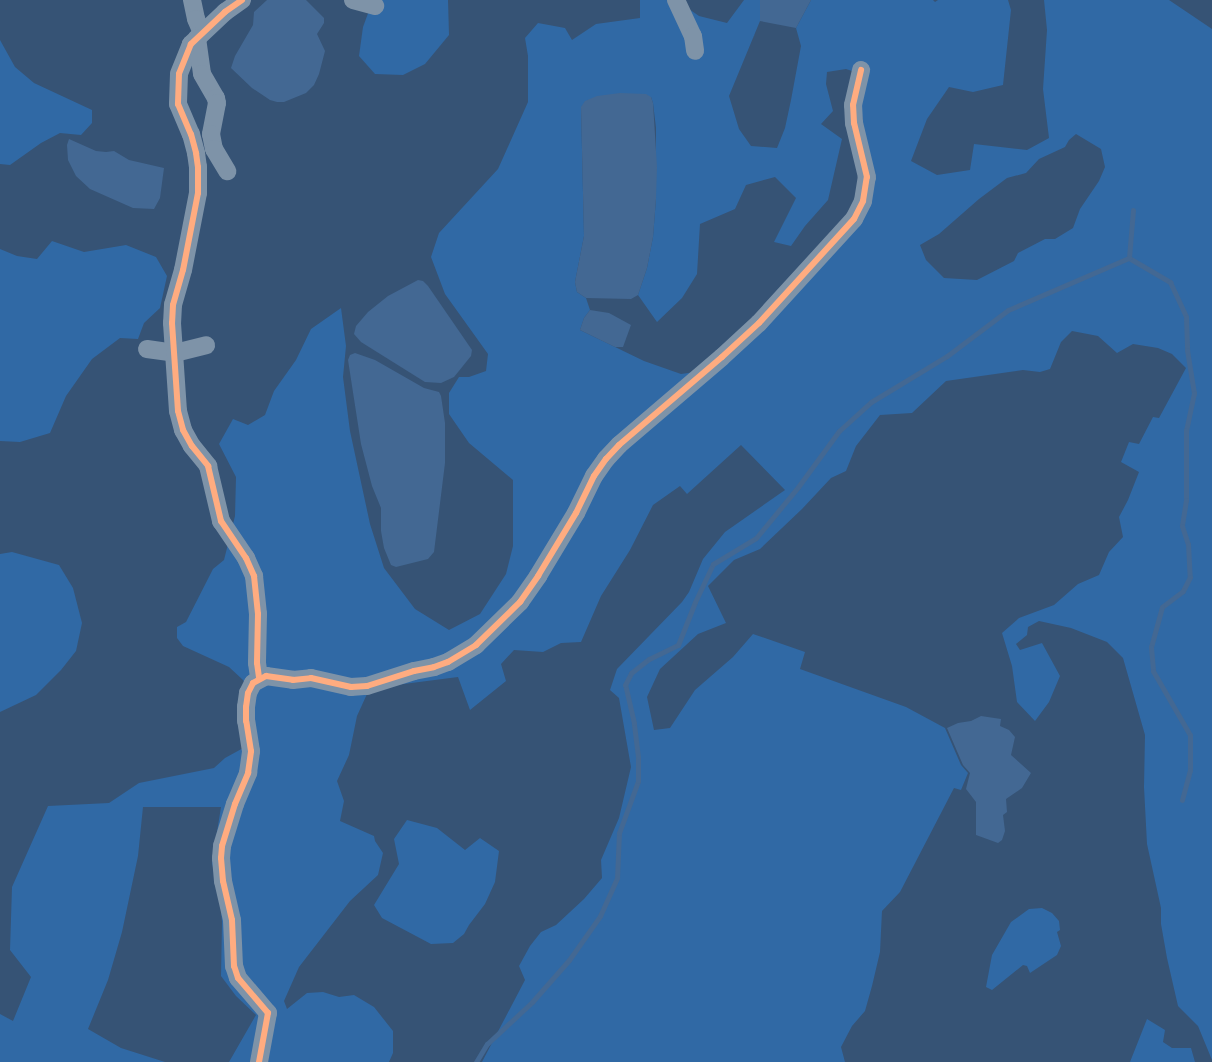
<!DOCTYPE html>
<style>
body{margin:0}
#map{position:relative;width:1212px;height:1062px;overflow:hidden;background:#365375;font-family:"Work Sans",sans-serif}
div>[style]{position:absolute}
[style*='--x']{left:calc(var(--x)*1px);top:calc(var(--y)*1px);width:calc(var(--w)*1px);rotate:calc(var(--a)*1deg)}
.green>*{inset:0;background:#3069a5}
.water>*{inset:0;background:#436893}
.stream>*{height:5px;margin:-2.5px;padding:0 2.5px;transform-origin:2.5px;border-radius:2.5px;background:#436893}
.street>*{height:18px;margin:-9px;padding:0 9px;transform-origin:9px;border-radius:9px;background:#7e93a8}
.cycleway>*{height:6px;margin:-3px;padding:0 3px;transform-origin:3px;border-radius:3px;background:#ffac80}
span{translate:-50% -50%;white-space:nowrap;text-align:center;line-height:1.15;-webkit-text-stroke:3px #1c528f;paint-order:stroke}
</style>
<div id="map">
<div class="green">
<div style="clip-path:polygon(373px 0,448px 0,449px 35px,425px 64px,403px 75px,375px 74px,359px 56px,363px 27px)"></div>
<div style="clip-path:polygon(evenodd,640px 0,676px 0,699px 16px,727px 23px,744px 0,760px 0,760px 21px,729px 96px,739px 129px,751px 146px,777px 148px,785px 128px,791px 100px,801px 46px,796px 28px,811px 0,933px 0,935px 2px,938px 0,1008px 0,1011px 10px,1003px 85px,973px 92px,949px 87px,927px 119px,911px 161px,937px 175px,970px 170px,974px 144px,1027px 150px,1049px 138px,1043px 89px,1047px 30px,1044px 0,1169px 0,1212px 29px,1212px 1060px,1198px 1026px,1178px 1006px,1167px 958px,1161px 924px,1161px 908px,1147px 844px,1144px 787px,1145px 735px,1123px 658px,1107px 642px,1071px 628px,1039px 621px,1028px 627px,1027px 635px,1016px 644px,1020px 650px,1042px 643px,1060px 676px,1049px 702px,1035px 721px,1017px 702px,1012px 666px,1002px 633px,1019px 618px,1054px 605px,1078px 584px,1099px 575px,1109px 552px,1123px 537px,1119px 517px,1128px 500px,1139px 472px,1121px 462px,1129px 442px,1139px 444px,1153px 417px,1159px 418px,1186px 368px,1172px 354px,1158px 348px,1133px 344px,1117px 353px,1098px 336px,1072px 331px,1061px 342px,1050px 369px,1040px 372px,1023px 370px,946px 381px,912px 413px,880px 415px,856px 446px,846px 471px,831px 478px,802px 509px,760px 549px,734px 560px,708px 586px,726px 623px,698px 634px,660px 669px,647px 697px,654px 730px,670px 728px,695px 690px,733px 657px,753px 634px,805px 652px,800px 669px,906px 707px,945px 728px,961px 765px,968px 773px,961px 790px,954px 788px,900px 892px,882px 911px,880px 952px,872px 986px,865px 1011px,852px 1026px,841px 1047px,845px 1062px,482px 1062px,525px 980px,519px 966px,530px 946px,541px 932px,556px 925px,584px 899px,602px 878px,601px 860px,619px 818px,631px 767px,619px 698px,610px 690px,617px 669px,682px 602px,689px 592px,703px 559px,725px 532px,785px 490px,741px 445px,687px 494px,680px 486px,653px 505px,630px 550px,601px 596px,581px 642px,561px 643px,543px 652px,514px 650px,501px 664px,506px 681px,470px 710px,458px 677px,396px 685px,367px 694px,357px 716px,349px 755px,337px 781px,344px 801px,340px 821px,374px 836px,375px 841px,383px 853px,378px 875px,350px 901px,299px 967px,284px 1001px,287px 1009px,307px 993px,323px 992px,339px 997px,354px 995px,374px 1007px,393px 1031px,393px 1053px,389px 1062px,229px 1062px,256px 1015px,236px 996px,221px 976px,222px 922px,220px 899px,212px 863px,221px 807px,143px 807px,138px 856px,122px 932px,108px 980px,88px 1029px,121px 1048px,165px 1062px,0 1062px,0 1014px,13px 1021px,31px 977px,10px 950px,12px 887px,48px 806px,109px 803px,139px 783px,214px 768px,225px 758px,256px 741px,253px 701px,243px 680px,229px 667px,183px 646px,177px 638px,177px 627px,186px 622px,213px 569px,224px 560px,235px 516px,236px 477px,219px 444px,233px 419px,248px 425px,265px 415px,274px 391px,296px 360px,311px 329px,341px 308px,346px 346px,343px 377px,350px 431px,370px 524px,384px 568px,415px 609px,449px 630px,480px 614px,506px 574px,513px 546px,513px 480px,469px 443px,449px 414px,449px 393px,459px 377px,469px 377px,486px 371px,488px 354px,445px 294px,431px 257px,439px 233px,498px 169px,528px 102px,528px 56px,525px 38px,538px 23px,565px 28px,572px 40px,596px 24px,640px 18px,640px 0,846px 69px,864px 75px,860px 98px,869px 174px,849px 233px,702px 371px,681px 374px,644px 361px,580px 330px,584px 318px,590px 310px,586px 298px,577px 292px,575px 282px,584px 236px,581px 107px,651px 97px,653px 103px,656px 128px,656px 199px,653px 237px,647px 268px,638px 295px,657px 322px,682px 298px,697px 274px,700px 224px,735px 209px,746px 185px,775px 177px,796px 198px,774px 242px,791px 246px,805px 226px,828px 200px,842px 139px,821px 124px,833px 111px,826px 84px,827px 72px,846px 69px,640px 0,1076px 134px,1101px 149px,1105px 167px,1099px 181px,1080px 209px,1073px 228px,1055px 239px,1045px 239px,1018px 253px,1014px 261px,977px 280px,944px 278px,926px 260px,920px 245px,939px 234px,979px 199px,1007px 178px,1026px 173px,1039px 159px,1065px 147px,1069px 140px,1076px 134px)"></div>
<div style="clip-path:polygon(0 40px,15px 67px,34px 83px,92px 110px,92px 123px,81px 135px,60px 133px,41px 143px,10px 165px,0 164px)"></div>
<div style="clip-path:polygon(52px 241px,84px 252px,126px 245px,156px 257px,167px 276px,160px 308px,144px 323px,138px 339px,120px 338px,92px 359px,66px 396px,50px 433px,20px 442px,0 441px,0 249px,17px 256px,37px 259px)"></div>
<div style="clip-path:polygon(12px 552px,59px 565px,73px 588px,82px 623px,76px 651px,61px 670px,36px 695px,0 712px,0 554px)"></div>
<div style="clip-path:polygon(407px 820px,437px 828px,465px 850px,480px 838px,499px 851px,495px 882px,485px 904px,469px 925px,464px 934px,453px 943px,431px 944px,382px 918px,374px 905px,399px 864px,394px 839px)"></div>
<div style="clip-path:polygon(1042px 908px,1052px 913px,1059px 921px,1060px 930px,1057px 932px,1061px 946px,1057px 955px,1030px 973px,1027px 966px,1023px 965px,992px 990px,986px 987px,992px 955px,1011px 922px,1029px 909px)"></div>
<div style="clip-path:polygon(1147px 1019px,1165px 1030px,1163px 1042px,1172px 1048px,1191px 1048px,1195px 1062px,1130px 1062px)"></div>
</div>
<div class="water">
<div style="clip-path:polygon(267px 0,306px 0,324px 18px,324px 23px,317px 34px,325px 51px,319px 74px,314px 85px,306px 93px,284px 102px,277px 102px,270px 100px,252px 88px,231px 68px,235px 56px,253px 25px,254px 12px)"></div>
<div style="clip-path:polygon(760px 0,811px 0,796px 28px,760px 21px)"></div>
<div style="clip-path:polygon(620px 93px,646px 94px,651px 97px,653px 103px,657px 167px,656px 199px,653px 237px,647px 268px,638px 295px,631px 299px,586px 298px,577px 292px,575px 282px,584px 236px,581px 107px,585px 101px,597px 96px)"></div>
<div style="clip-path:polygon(69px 139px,96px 151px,106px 152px,114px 151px,129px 160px,164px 168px,160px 198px,154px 209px,133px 208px,90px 189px,76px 176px,68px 160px,67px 145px)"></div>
<div style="clip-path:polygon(418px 280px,423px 281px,428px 286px,472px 350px,471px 356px,454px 377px,441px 383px,425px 382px,361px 342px,354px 334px,356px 326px,368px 312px,388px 296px)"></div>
<div style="clip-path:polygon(590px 310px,609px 313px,631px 325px,623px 347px,615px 347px,580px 330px,584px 318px)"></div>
<div style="clip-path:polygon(355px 353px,375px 360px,424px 388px,439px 392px,441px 396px,445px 423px,445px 463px,434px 552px,428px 559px,396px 567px,391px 565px,384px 548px,381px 531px,381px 508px,372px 486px,361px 444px,348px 360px,350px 355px)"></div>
<div style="clip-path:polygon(981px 716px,1001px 719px,1000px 726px,1009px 730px,1015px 737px,1011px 755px,1031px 773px,1022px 788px,1006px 799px,1007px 812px,1003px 815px,1005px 831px,1002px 840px,998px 843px,976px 835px,976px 802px,966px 789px,970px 773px,963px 765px,947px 728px,958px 723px,971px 721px)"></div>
</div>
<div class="stream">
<div style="--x:1133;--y:210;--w:48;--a:94.8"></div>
<div style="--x:1129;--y:258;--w:48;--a:30.3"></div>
<div style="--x:1170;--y:282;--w:38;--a:65"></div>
<div style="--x:1186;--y:317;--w:33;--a:88"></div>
<div style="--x:1187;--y:350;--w:44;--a:80.8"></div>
<div style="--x:1194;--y:393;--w:38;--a:102"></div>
<div style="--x:1186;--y:430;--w:70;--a:90"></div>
<div style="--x:1186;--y:500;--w:26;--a:99"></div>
<div style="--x:1182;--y:526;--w:19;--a:72"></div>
<div style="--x:1188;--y:544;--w:33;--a:87"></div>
<div style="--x:1190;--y:577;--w:16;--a:117"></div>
<div style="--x:1183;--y:591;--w:26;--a:143"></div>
<div style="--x:1162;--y:607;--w:41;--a:105.4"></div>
<div style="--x:1151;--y:647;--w:24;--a:85"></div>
<div style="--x:1153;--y:671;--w:74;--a:60"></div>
<div style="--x:1190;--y:735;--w:35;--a:90"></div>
<div style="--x:1190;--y:770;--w:31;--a:105"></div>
<div style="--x:476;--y:1062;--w:21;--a:-59"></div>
<div style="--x:487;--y:1044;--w:62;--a:-43"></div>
<div style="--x:532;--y:1002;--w:56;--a:-48.6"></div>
<div style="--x:569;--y:960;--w:54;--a:-54.8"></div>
<div style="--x:600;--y:916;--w:42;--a:-65.9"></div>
<div style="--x:617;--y:878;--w:45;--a:-87.5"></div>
<div style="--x:619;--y:833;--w:55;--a:-69.9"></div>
<div style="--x:638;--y:781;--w:24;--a:-90"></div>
<div style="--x:638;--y:757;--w:34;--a:-97"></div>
<div style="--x:634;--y:723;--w:39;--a:-103"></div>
<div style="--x:625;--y:685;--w:13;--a:-63"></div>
<div style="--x:631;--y:673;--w:23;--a:-38"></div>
<div style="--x:649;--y:659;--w:32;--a:-26"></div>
<div style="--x:678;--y:645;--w:46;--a:-68.4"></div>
<div style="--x:695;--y:602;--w:42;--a:-64.7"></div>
<div style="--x:713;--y:564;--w:50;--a:-31.2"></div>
<div style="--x:756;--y:538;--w:66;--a:-50.5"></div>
<div style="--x:798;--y:487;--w:69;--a:-53.8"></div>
<div style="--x:839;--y:431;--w:43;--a:-42.2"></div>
<div style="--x:871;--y:402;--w:89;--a:-31.2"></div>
<div style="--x:947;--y:356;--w:76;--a:-37"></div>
<div style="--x:1008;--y:310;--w:132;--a:-23.3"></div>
</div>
<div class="street">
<div style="--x:192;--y:0;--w:19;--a:78"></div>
<div style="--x:196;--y:19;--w:15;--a:67"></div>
<div style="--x:242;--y:0;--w:21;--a:145"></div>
<div style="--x:225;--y:12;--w:47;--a:136.7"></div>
<div style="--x:191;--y:44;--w:32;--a:112"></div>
<div style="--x:179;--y:74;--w:30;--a:92"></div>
<div style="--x:178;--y:104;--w:33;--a:67"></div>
<div style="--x:191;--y:134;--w:20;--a:75"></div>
<div style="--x:196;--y:153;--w:14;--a:82"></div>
<div style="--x:198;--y:167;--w:26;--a:90"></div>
<div style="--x:198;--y:193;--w:78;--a:101"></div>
<div style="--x:183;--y:270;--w:36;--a:106"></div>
<div style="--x:173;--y:305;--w:18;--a:93"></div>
<div style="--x:172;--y:323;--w:88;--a:86.1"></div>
<div style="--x:178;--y:411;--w:20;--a:75"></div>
<div style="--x:183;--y:430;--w:18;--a:61"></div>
<div style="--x:192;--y:446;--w:26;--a:51"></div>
<div style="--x:208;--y:466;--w:57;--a:76.7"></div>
<div style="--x:221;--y:521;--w:45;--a:56"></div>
<div style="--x:246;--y:558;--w:20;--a:66"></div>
<div style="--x:254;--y:576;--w:38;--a:84"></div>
<div style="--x:258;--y:614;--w:49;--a:91.2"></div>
<div style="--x:257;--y:663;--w:15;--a:82"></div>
<div style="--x:353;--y:0;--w:23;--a:15"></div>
<div style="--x:676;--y:0;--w:40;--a:65"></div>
<div style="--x:693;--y:36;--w:15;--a:82"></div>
<div style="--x:197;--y:38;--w:36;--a:82"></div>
<div style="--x:202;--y:74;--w:28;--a:60"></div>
<div style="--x:216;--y:98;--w:5;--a:79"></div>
<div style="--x:217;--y:103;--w:32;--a:101"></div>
<div style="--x:211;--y:134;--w:15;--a:79"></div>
<div style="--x:214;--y:149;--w:26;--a:59"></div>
<div style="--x:147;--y:349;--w:28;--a:8"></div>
<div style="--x:175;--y:353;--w:32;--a:-14"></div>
<div style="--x:259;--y:1062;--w:50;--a:-79.6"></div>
<div style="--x:268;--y:1013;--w:46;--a:-130.6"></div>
<div style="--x:238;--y:978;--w:13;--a:-108"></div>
<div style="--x:234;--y:966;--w:46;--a:-92.5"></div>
<div style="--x:232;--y:920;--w:40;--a:-103"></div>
<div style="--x:223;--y:881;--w:23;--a:-95"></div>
<div style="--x:221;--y:858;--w:12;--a:-85"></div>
<div style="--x:222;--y:846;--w:44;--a:-72.8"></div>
<div style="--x:235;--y:804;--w:34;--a:-67"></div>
<div style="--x:248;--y:773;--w:22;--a:-82"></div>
<div style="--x:251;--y:751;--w:30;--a:-99"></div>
<div style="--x:246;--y:721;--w:14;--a:-90"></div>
<div style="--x:246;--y:707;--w:14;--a:-82"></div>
<div style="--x:248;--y:693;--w:11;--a:-63"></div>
<div style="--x:253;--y:683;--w:15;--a:-28"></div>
<div style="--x:266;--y:676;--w:27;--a:8"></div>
<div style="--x:293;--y:680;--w:18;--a:-6"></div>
<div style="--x:311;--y:678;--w:41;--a:12.7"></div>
<div style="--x:351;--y:687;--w:16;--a:-4"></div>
<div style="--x:367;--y:686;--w:49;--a:-17.7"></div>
<div style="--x:414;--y:671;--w:20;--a:-11"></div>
<div style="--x:434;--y:667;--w:15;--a:-20"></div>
<div style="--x:448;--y:662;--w:33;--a:-31"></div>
<div style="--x:476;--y:645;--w:62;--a:-44.3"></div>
<div style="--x:520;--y:602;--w:32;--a:-55"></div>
<div style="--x:538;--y:576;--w:74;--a:-58.9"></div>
<div style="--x:576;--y:513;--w:41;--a:-64.1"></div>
<div style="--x:594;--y:476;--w:21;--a:-55"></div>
<div style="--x:606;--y:459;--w:19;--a:-47"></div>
<div style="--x:619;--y:445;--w:135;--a:-40.5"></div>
<div style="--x:722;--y:357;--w:50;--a:-42.6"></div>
<div style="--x:759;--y:323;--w:141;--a:-47.6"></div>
<div style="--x:854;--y:219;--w:20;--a:-63"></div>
<div style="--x:863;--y:201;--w:24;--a:-81"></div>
<div style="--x:867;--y:177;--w:56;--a:-103.5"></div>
<div style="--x:854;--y:123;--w:18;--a:-93"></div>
<div style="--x:853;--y:105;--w:36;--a:-77"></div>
</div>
<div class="cycleway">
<div style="--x:242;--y:0;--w:21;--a:145"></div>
<div style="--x:225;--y:12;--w:47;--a:136.7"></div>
<div style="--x:191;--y:44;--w:32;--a:112"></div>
<div style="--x:179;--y:74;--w:30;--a:92"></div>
<div style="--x:178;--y:104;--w:33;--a:67"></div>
<div style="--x:191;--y:134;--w:20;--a:75"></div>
<div style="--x:196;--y:153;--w:14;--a:82"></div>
<div style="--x:198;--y:167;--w:26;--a:90"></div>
<div style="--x:198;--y:193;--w:78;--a:101"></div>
<div style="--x:183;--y:270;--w:36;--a:106"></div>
<div style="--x:173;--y:305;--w:18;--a:93"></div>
<div style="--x:172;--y:323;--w:88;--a:86.1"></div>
<div style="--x:178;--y:411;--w:20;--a:75"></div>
<div style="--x:183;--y:430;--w:18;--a:61"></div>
<div style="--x:192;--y:446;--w:26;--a:51"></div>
<div style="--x:208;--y:466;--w:57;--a:76.7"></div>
<div style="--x:221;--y:521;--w:45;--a:56"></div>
<div style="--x:246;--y:558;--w:20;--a:66"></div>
<div style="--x:254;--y:576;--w:38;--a:84"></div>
<div style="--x:258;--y:614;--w:49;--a:91.2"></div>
<div style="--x:257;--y:663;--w:15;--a:82"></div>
<div style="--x:259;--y:1062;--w:50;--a:-79.6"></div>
<div style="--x:268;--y:1013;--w:46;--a:-130.6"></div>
<div style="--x:238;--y:978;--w:13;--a:-108"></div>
<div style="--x:234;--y:966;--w:46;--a:-92.5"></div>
<div style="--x:232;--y:920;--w:40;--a:-103"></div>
<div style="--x:223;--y:881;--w:23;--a:-95"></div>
<div style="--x:221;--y:858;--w:12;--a:-85"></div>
<div style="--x:222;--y:846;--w:44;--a:-72.8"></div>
<div style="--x:235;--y:804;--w:34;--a:-67"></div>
<div style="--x:248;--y:773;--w:22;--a:-82"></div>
<div style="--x:251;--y:751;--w:30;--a:-99"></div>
<div style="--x:246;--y:721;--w:14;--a:-90"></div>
<div style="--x:246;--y:707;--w:14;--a:-82"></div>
<div style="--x:248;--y:693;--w:11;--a:-63"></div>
<div style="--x:253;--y:683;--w:15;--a:-28"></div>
<div style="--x:266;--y:676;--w:27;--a:8"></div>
<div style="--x:293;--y:680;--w:18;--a:-6"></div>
<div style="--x:311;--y:678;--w:41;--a:12.7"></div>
<div style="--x:351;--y:687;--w:16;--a:-4"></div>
<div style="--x:367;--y:686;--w:49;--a:-17.7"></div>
<div style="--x:414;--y:671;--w:20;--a:-11"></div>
<div style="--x:434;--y:667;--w:15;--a:-20"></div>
<div style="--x:448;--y:662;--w:33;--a:-31"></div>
<div style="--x:476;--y:645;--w:62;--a:-44.3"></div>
<div style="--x:520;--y:602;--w:32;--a:-55"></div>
<div style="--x:538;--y:576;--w:74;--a:-58.9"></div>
<div style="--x:576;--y:513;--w:41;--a:-64.1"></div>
<div style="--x:594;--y:476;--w:21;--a:-55"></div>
<div style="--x:606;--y:459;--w:19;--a:-47"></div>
<div style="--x:619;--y:445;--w:135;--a:-40.5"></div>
<div style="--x:722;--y:357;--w:50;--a:-42.6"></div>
<div style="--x:759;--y:323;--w:141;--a:-47.6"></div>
<div style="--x:854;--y:219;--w:20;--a:-63"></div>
<div style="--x:863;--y:201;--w:24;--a:-81"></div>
<div style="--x:867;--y:177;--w:56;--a:-103.5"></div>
<div style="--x:854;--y:123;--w:18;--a:-93"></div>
<div style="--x:853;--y:105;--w:36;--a:-77"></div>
</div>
</div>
